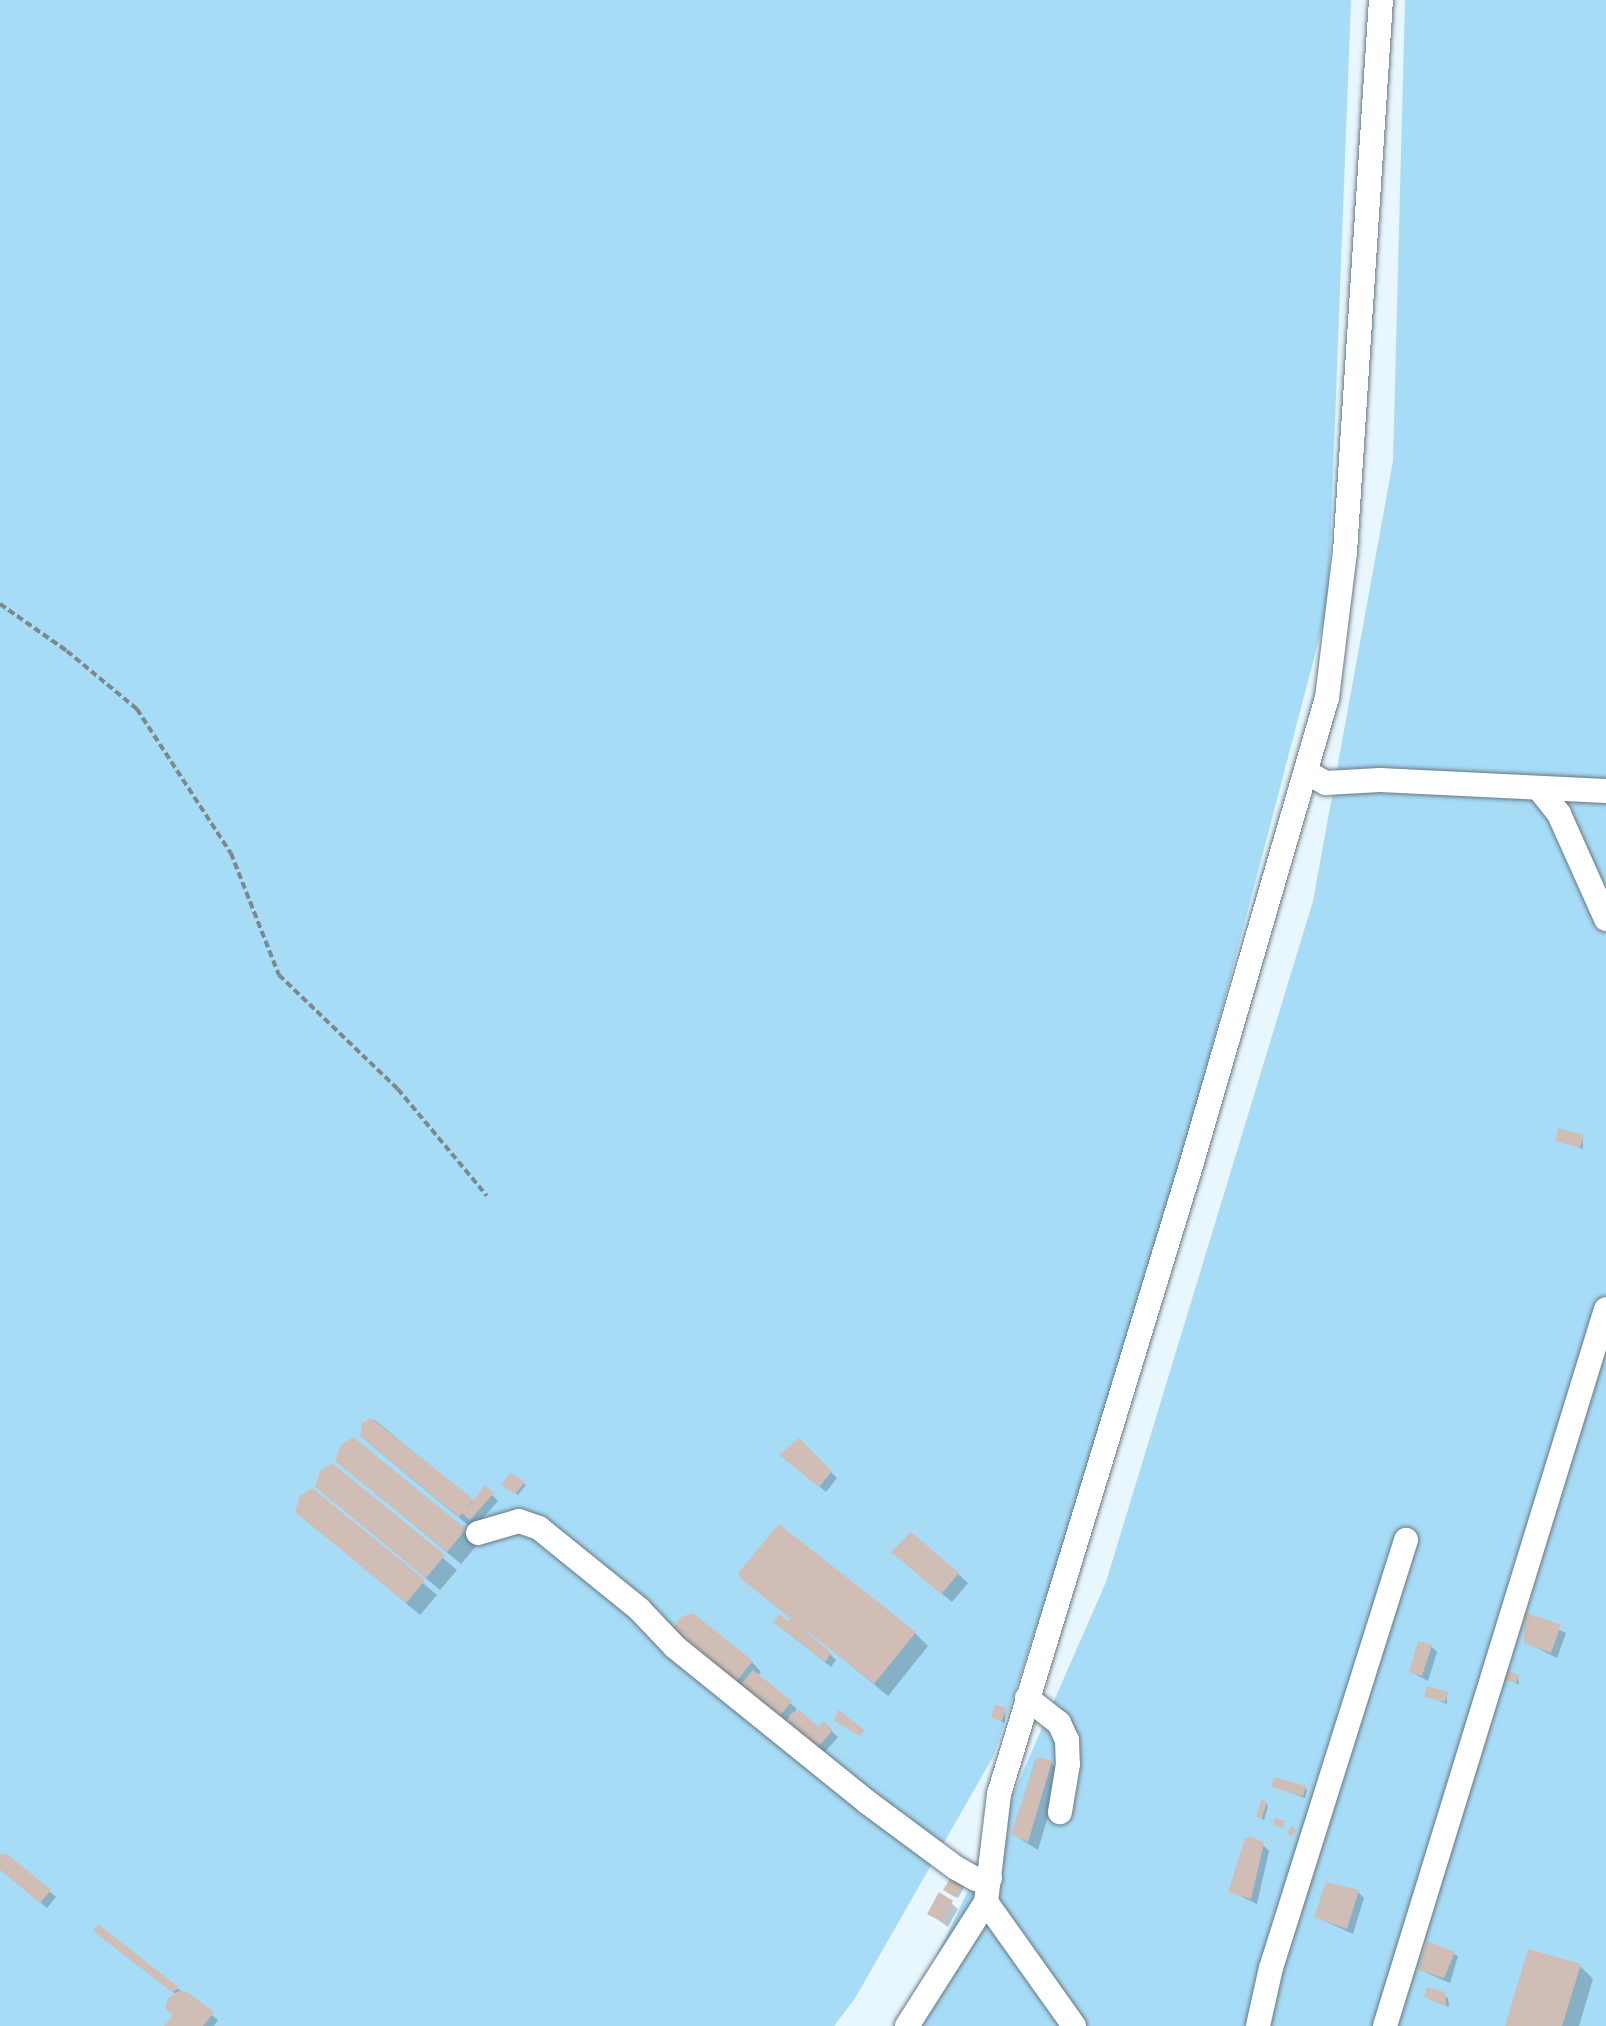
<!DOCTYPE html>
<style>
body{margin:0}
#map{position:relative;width:1606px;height:2026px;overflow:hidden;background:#e8f6fe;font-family:"Noto Sans",sans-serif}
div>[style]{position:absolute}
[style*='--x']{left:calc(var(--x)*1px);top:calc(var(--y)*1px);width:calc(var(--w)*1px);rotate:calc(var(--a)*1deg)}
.green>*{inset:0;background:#a7dcf7}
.shadow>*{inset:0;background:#0003}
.building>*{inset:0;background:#d0beb6}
.path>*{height:3.5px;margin-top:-1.75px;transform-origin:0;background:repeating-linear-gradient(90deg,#7d888d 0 7px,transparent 0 10.5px)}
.roads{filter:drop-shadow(0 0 2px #677881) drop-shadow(0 0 2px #677881)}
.minor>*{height:24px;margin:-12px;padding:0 12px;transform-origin:12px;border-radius:12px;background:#fff}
span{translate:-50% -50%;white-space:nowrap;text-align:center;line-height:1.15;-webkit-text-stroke:5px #e8f6fe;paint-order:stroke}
</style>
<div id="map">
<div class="green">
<div style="clip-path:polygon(0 0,1351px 0,1328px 605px,1186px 1146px,1091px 1462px,994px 1755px,854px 2000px,834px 2026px,0 2026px)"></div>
<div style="clip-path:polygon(1405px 0,1606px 0,1606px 2026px,903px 2026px,1000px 1824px,1106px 1582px,1313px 901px,1393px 461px)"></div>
</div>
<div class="shadow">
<div style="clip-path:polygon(1583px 1137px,1583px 1149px,1557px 1140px)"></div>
<div style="clip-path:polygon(375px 1420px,474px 1502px,485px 1488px,498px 1501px,477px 1525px,473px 1521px,469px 1526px,372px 1446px,364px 1424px)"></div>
<div style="clip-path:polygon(353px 1440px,478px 1544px,461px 1564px,337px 1461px)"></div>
<div style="clip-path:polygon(798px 1440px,837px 1478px,826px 1492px,782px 1455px)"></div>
<div style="clip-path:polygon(332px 1465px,457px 1570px,440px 1590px,317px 1487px)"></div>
<div style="clip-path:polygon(514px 1475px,526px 1485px,518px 1495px,504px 1485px)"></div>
<div style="clip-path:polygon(312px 1490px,437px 1595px,420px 1615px,297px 1512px)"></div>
<div style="clip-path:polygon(903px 1561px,958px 1574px,968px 1583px,952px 1602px)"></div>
<div style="clip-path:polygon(1527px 1615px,1566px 1633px,1557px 1658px,1525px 1642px)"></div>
<div style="clip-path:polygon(792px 1618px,915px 1633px,928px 1646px,888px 1696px,793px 1618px,836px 1660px,831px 1667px,781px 1628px)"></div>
<div style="clip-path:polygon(684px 1644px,752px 1662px,761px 1672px,758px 1676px,797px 1709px,792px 1715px,819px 1729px,824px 1724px,838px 1737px,824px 1753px,791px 1715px,787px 1720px)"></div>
<div style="clip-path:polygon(1431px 1646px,1437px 1652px,1428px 1681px,1411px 1672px)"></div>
<div style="clip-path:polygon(1518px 1676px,1519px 1685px,1505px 1678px)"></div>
<div style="clip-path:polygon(1447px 1693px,1447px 1704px,1426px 1696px)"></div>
<div style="clip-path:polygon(1005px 1709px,1005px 1723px,993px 1717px)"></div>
<div style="clip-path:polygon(1035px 1761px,1051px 1763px,1061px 1772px,1038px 1850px,1013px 1834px)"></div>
<div style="clip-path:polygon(1273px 1786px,1305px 1788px,1307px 1790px,1305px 1798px)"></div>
<div style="clip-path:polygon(1266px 1803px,1268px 1806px,1264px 1820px,1258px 1816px)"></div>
<div style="clip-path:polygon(1263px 1845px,1269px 1851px,1257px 1904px,1230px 1891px)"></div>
<div style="clip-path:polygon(6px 1855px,56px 1897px,47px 1908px,0 1868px)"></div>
<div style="clip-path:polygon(962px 1882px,964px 1887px,958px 1898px,948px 1893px)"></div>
<div style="clip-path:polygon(1358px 1892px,1364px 1898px,1353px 1934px,1316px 1917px)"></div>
<div style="clip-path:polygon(940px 1894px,958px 1909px,948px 1927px,929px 1913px)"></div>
<div style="clip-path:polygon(101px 1937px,176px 1987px,218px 2020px,214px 2026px,166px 2026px,174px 2016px,177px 1995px)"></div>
<div style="clip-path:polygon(1428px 1943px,1458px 1956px,1450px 1983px,1420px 1970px)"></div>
<div style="clip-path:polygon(1580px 1966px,1593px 1979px,1579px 2026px,1507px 2026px)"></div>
<div style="clip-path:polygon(1429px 1989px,1448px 1998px,1449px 2007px,1429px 1999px)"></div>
</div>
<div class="building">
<div style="clip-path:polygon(1558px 1128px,1584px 1135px,1580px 1148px,1555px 1141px)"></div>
<div style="clip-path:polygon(371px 1418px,473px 1499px,466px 1510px,485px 1485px,494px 1493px,470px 1520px,462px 1513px,459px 1517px,360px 1436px,362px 1423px)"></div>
<div style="clip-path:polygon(353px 1437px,466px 1529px,447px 1552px,335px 1461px,341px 1445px)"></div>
<div style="clip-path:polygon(799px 1438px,832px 1471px,819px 1487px,779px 1455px)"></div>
<div style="clip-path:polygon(332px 1463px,445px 1555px,426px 1578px,315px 1487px,320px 1471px)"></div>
<div style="clip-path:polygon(510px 1473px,525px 1482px,515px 1494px,501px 1485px)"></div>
<div style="clip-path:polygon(312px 1488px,425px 1580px,406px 1603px,295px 1512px,300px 1496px)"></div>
<div style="clip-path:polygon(779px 1524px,916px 1632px,874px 1684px,796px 1622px,831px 1653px,825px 1662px,773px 1622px,779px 1614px,788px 1621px,790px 1618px,741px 1579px,738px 1573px)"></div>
<div style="clip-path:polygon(911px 1532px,959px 1573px,941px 1594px,891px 1552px)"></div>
<div style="clip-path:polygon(1525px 1612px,1561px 1625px,1551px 1653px,1524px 1643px)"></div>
<div style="clip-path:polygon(693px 1613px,753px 1661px,734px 1684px,672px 1629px,681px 1617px)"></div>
<div style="clip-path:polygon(1418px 1641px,1432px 1645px,1422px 1676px,1409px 1672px)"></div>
<div style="clip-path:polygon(753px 1670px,792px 1701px,780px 1716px,741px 1684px)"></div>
<div style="clip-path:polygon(1506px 1670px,1519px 1675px,1516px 1683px,1503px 1679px)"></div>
<div style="clip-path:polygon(1427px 1686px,1448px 1692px,1445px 1702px,1424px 1697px)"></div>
<div style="clip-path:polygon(995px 1704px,1006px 1708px,1002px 1721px,991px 1718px)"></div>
<div style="clip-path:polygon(838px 1709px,865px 1731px,860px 1736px,834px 1721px)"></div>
<div style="clip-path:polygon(799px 1710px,819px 1727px,823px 1721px,833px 1730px,817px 1748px,788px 1723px,790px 1714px)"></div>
<div style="clip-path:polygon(1037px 1757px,1052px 1761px,1028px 1842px,1011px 1834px)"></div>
<div style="clip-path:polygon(1274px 1777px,1306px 1786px,1303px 1796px,1271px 1787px)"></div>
<div style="clip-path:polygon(1261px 1800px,1267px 1802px,1262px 1818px,1256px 1817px)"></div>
<div style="clip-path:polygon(1275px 1818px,1285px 1821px,1283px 1828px,1273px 1825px)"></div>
<div style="clip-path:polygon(1292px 1826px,1297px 1830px,1291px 1837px,1287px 1833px)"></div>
<div style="clip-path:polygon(1251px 1836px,1264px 1843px,1251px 1899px,1228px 1892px,1245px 1838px)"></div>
<div style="clip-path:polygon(6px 1853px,51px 1890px,40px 1903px,0 1870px,0 1855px)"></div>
<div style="clip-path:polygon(951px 1877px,963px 1883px,955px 1897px,943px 1890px)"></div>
<div style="clip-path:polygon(1326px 1882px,1359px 1890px,1347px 1929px,1314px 1917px)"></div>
<div style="clip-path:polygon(939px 1892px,953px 1901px,942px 1922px,927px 1914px)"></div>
<div style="clip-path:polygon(98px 1924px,177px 1986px,178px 1989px,172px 1992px,93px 1931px)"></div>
<div style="clip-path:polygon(1427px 1941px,1455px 1952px,1444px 1978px,1418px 1970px)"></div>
<div style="clip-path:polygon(1528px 1949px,1581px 1964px,1562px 2026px,1505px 2026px)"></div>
<div style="clip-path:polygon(1427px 1987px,1445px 1992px,1446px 2006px,1424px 1997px)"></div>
<div style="clip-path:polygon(179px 1991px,187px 1992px,214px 2012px,203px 2026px,164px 2026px,173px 2015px,165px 2009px,168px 1998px)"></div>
</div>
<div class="path">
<div style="--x:0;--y:604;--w:82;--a:35"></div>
<div style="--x:67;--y:651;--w:91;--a:39.6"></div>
<div style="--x:137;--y:709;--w:172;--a:56.9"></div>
<div style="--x:231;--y:853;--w:131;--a:68.5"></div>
<div style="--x:279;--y:975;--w:165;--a:43.8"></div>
<div style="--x:398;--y:1089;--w:139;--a:50.2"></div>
</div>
<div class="roads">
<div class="minor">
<div style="--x:1306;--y:772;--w:23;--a:29"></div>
<div style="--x:1326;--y:783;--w:54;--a:-3.2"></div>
<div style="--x:1380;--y:780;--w:226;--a:2.8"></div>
<div style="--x:1539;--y:789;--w:32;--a:51"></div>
<div style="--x:1559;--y:814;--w:115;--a:65.9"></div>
<div style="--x:478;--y:1533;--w:43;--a:-16.3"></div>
<div style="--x:519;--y:1521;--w:21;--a:19"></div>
<div style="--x:539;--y:1528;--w:129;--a:39"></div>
<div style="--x:639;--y:1609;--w:52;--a:46.5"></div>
<div style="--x:675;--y:1647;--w:247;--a:38.9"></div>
<div style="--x:867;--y:1802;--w:111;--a:36.6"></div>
<div style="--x:956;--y:1868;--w:23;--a:29"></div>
<div style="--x:976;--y:1879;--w:14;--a:-4"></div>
<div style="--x:1027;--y:1698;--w:41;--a:38"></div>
<div style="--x:1059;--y:1723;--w:19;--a:65"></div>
<div style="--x:1067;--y:1740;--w:24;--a:88"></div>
<div style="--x:1068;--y:1764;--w:49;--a:99.5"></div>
<div style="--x:986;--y:1902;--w:152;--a:54.6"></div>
<div style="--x:907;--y:2026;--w:147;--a:-57.5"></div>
<div style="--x:986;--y:1902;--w:109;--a:-83.1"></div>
<div style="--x:999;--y:1794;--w:654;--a:-73.01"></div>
<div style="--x:1190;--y:1169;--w:491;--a:-73.8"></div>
<div style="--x:1327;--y:698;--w:147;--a:-83"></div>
<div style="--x:1345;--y:552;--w:553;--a:-86.27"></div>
<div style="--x:1258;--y:2026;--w:59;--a:-77.4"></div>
<div style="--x:1271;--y:1968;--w:449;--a:-72.5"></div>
<div style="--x:1385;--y:2026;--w:750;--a:-72.87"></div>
</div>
</div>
</div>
